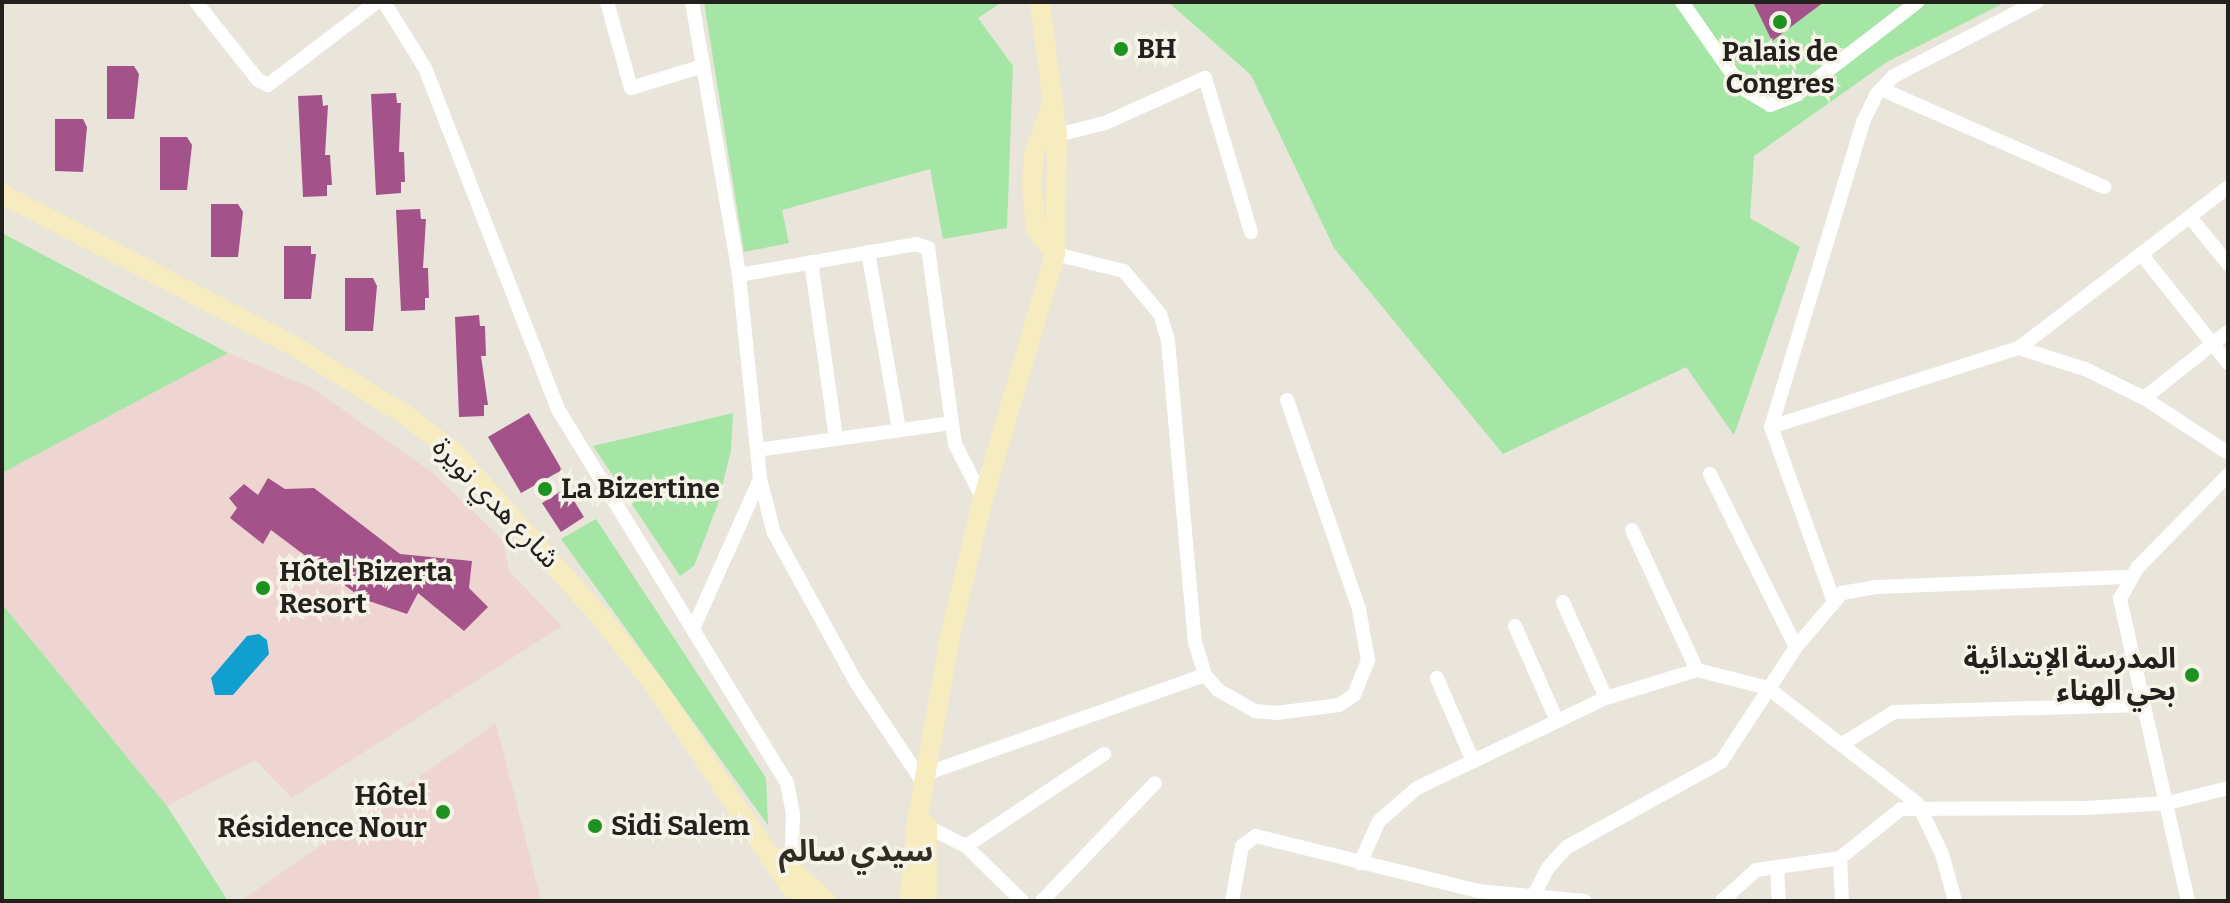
<!DOCTYPE html>
<meta charset="utf-8">
<style>
body{margin:0}
#map{position:relative;width:2230px;height:903px;overflow:hidden;background:#e9e5db;font-family:Bitter,"Noto Sans Arabic",serif}
div>[style]{position:absolute}
[style*='--x']{left:calc(var(--x)*1px);top:calc(var(--y)*1px);width:calc(var(--w)*1px);rotate:calc(var(--a)*1deg)}
.commercial>*{inset:0;background:#efd5d2}
.green>*{inset:0;background:#a5e6a6}
.water>*{inset:0;background:#109fcf}
.building>*{inset:0;background:#a3528a}
.street>*{height:14px;margin:-7px;padding:0 7px;transform-origin:7px;border-radius:7px;background:#fff}
.secondary>*{height:20px;margin:-10px;padding:0 10px;transform-origin:10px;border-radius:10px;background:#f7ebc0}
.dots>*{width:22px;height:22px;translate:-50% -50%;box-sizing:border-box;border:4px solid #f6f3e8;border-radius:50%}
span{translate:-50% -50%;white-space:nowrap;text-align:center;line-height:1.15;-webkit-text-stroke:7px #f6f3e8;paint-order:stroke}
.poi-label{font-size:28px;color:#23211d;font-weight:700}
.left{translate:0 -50%;text-align:left}
.right{translate:-100% -50%;text-align:right}
.street-label{font-size:28px;color:#23211d}
.neighbourhood-label{font-size:30px;color:#302d25;font-weight:700}
.frame{position:absolute;inset:0;border:4px solid #23211d;pointer-events:none}
</style>
<div id="map">
<div class="commercial">
<div style="clip-path:polygon(228px 353px,312px 388px,433px 473px,503px 540px,509px 571px,562px 626px,292px 798px,255px 760px,167px 806px,2px 604px,2px 473px)"></div>
<div style="clip-path:polygon(496px 723px,541px 901px,241px 901px)"></div>
</div>
<div class="green">
<div style="clip-path:polygon(704px 2px,1002px 2px,978px 18px,1013px 66px,1007px 228px,943px 239px,930px 169px,782px 210px,789px 243px,744px 252px)"></div>
<div style="clip-path:polygon(1168px 2px,2006px 2px,1887px 62px,1754px 156px,1750px 218px,1800px 247px,1734px 435px,1686px 367px,1503px 454px,1334px 248px,1251px 75px)"></div>
<div style="clip-path:polygon(2px 233px,228px 353px,2px 473px)"></div>
<div style="clip-path:polygon(733px 413px,731px 450px,718px 504px,694px 566px,680px 576px,593px 446px)"></div>
<div style="clip-path:polygon(596px 519px,766px 778px,768px 825px,561px 539px)"></div>
<div style="clip-path:polygon(2px 604px,167px 806px,228px 901px,2px 901px)"></div>
</div>
<div class="water">
<div style="clip-path:polygon(259px 634px,267px 640px,269px 654px,233px 695px,215px 695px,211px 678px,247px 636px)"></div>
</div>
<div class="building">
<div style="clip-path:polygon(1753px 2px,1824px 2px,1772px 41px)"></div>
<div style="clip-path:polygon(107px 66px,134px 66px,139px 74px,134px 119px,107px 119px)"></div>
<div style="clip-path:polygon(396px 93px,397px 103px,401px 103px,399px 152px,404px 152px,405px 182px,401px 182px,401px 193px,376px 195px,371px 94px)"></div>
<div style="clip-path:polygon(322px 95px,323px 106px,328px 105px,325px 155px,330px 155px,332px 185px,327px 185px,327px 196px,303px 197px,298px 96px)"></div>
<div style="clip-path:polygon(55px 119px,83px 119px,87px 127px,83px 172px,55px 171px)"></div>
<div style="clip-path:polygon(160px 137px,187px 137px,192px 145px,187px 190px,160px 190px)"></div>
<div style="clip-path:polygon(211px 204px,238px 204px,243px 212px,238px 257px,211px 257px)"></div>
<div style="clip-path:polygon(420px 209px,421px 219px,426px 219px,423px 268px,428px 268px,429px 298px,425px 298px,425px 310px,401px 311px,396px 210px)"></div>
<div style="clip-path:polygon(284px 246px,311px 246px,311px 254px,316px 254px,311px 299px,284px 299px)"></div>
<div style="clip-path:polygon(345px 278px,373px 278px,377px 286px,373px 331px,345px 331px)"></div>
<div style="clip-path:polygon(479px 315px,480px 326px,485px 326px,486px 356px,481px 356px,488px 405px,484px 405px,484px 416px,459px 417px,455px 317px)"></div>
<div style="clip-path:polygon(529px 413px,562px 470px,521px 493px,488px 437px)"></div>
<div style="clip-path:polygon(268px 478px,285px 489px,314px 488px,400px 554px,472px 561px,469px 588px,488px 607px,464px 631px,418px 593px,407px 614px,363px 599px,271px 530px,263px 544px,230px 518px,237px 508px,229px 498px,244px 484px,258px 495px)"></div>
<div style="clip-path:polygon(566px 488px,584px 517px,561px 532px,542px 503px)"></div>
</div>
<div class="street">
<div style="--x:196;--y:2;--w:100;--a:51.5"></div>
<div style="--x:258;--y:80;--w:11;--a:27"></div>
<div style="--x:268;--y:85;--w:137;--a:-37.3"></div>
<div style="--x:384;--y:2;--w:78;--a:58.2"></div>
<div style="--x:425;--y:68;--w:368;--a:68.7"></div>
<div style="--x:559;--y:411;--w:436;--a:58.5"></div>
<div style="--x:787;--y:783;--w:33;--a:79"></div>
<div style="--x:793;--y:815;--w:60;--a:91.9"></div>
<div style="--x:607;--y:2;--w:89;--a:74.4"></div>
<div style="--x:631;--y:88;--w:72;--a:-16.9"></div>
<div style="--x:692;--y:2;--w:277;--a:80.2"></div>
<div style="--x:739;--y:275;--w:205;--a:84.1"></div>
<div style="--x:760;--y:479;--w:56;--a:75.5"></div>
<div style="--x:774;--y:533;--w:170;--a:61.2"></div>
<div style="--x:856;--y:682;--w:126;--a:56.3"></div>
<div style="--x:1682;--y:2;--w:105;--a:55.1"></div>
<div style="--x:1742;--y:88;--w:33;--a:31"></div>
<div style="--x:1770;--y:105;--w:28;--a:-21"></div>
<div style="--x:1796;--y:95;--w:153;--a:-37.5"></div>
<div style="--x:1881;--y:89;--w:244;--a:23.7"></div>
<div style="--x:1057;--y:135;--w:49;--a:-14"></div>
<div style="--x:1105;--y:123;--w:110;--a:-24.2"></div>
<div style="--x:1205;--y:78;--w:161;--a:73.4"></div>
<div style="--x:2190;--y:217;--w:60;--a:51"></div>
<div style="--x:868;--y:252;--w:180;--a:80.1"></div>
<div style="--x:1055;--y:254;--w:71;--a:13.8"></div>
<div style="--x:1124;--y:271;--w:56;--a:50.1"></div>
<div style="--x:1160;--y:314;--w:28;--a:73"></div>
<div style="--x:1168;--y:341;--w:302;--a:84.9"></div>
<div style="--x:1195;--y:642;--w:34;--a:73"></div>
<div style="--x:1205;--y:675;--w:20;--a:49"></div>
<div style="--x:1218;--y:690;--w:43;--a:29.6"></div>
<div style="--x:1255;--y:711;--w:21;--a:5"></div>
<div style="--x:1276;--y:713;--w:64;--a:-7.2"></div>
<div style="--x:1339;--y:705;--w:18;--a:-34"></div>
<div style="--x:1354;--y:695;--w:38;--a:-68"></div>
<div style="--x:1368;--y:660;--w:52;--a:-100"></div>
<div style="--x:1359;--y:609;--w:221;--a:-109"></div>
<div style="--x:2142;--y:255;--w:138;--a:51.5"></div>
<div style="--x:811;--y:262;--w:178;--a:81.9"></div>
<div style="--x:739;--y:275;--w:180;--a:-9.9"></div>
<div style="--x:916;--y:244;--w:13;--a:18"></div>
<div style="--x:928;--y:248;--w:198;--a:82.2"></div>
<div style="--x:955;--y:444;--w:62;--a:63"></div>
<div style="--x:2019;--y:348;--w:69;--a:17.7"></div>
<div style="--x:2085;--y:369;--w:66;--a:26.2"></div>
<div style="--x:2144;--y:398;--w:100;--a:33.2"></div>
<div style="--x:2144;--y:398;--w:107;--a:-38.2"></div>
<div style="--x:1771;--y:427;--w:260;--a:-17.7"></div>
<div style="--x:2019;--y:348;--w:264;--a:-37.6"></div>
<div style="--x:757;--y:450;--w:196;--a:-7.9"></div>
<div style="--x:1710;--y:474;--w:193;--a:63.6"></div>
<div style="--x:1632;--y:530;--w:154;--a:65.1"></div>
<div style="--x:1833;--y:599;--w:183;--a:-109.8"></div>
<div style="--x:1771;--y:427;--w:319;--a:-73.2"></div>
<div style="--x:1863;--y:122;--w:30;--a:-64"></div>
<div style="--x:1876;--y:95;--w:26;--a:-47"></div>
<div style="--x:1894;--y:76;--w:161;--a:-27.4"></div>
<div style="--x:1563;--y:602;--w:105;--a:65.9"></div>
<div style="--x:1515;--y:626;--w:104;--a:66.1"></div>
<div style="--x:693;--y:629;--w:164;--a:-65.9"></div>
<div style="--x:1437;--y:678;--w:88;--a:66.6"></div>
<div style="--x:1844;--y:743;--w:59;--a:-31.8"></div>
<div style="--x:1894;--y:712;--w:249;--a:-1.6"></div>
<div style="--x:928;--y:773;--w:294;--a:-19.5"></div>
<div style="--x:922;--y:824;--w:49;--a:26.6"></div>
<div style="--x:966;--y:846;--w:78;--a:44.5"></div>
<div style="--x:966;--y:846;--w:166;--a:-33.7"></div>
<div style="--x:1840;--y:858;--w:43;--a:87.3"></div>
<div style="--x:1360;--y:863;--w:46;--a:-65.7"></div>
<div style="--x:1379;--y:821;--w:50;--a:-41"></div>
<div style="--x:1417;--y:788;--w:209;--a:-25.5"></div>
<div style="--x:1606;--y:698;--w:95;--a:-17.1"></div>
<div style="--x:1697;--y:670;--w:73;--a:14.2"></div>
<div style="--x:1768;--y:688;--w:190;--a:37.7"></div>
<div style="--x:1918;--y:804;--w:55;--a:64.4"></div>
<div style="--x:1942;--y:854;--w:49;--a:74.5"></div>
<div style="--x:1777;--y:867;--w:34;--a:87"></div>
<div style="--x:1042;--y:901;--w:163;--a:-46.2"></div>
<div style="--x:1232;--y:901;--w:56;--a:-79.7"></div>
<div style="--x:1242;--y:846;--w:17;--a:-36"></div>
<div style="--x:1256;--y:836;--w:229;--a:13.9"></div>
<div style="--x:1478;--y:891;--w:107;--a:5.3"></div>
<div style="--x:1531;--y:901;--w:36;--a:-63"></div>
<div style="--x:1547;--y:869;--w:30;--a:-48"></div>
<div style="--x:1567;--y:847;--w:176;--a:-28.9"></div>
<div style="--x:1721;--y:762;--w:137;--a:-56.9"></div>
<div style="--x:1796;--y:647;--w:71;--a:-49.6"></div>
<div style="--x:1842;--y:593;--w:36;--a:-10"></div>
<div style="--x:1877;--y:587;--w:253;--a:-2.3"></div>
<div style="--x:1722;--y:901;--w:46;--a:-42.4"></div>
<div style="--x:1756;--y:870;--w:85;--a:-8.1"></div>
<div style="--x:1840;--y:858;--w:78;--a:-38.8"></div>
<div style="--x:1901;--y:809;--w:185;--a:-0.3"></div>
<div style="--x:2086;--y:808;--w:82;--a:-3.5"></div>
<div style="--x:2168;--y:803;--w:62;--a:-14"></div>
<div style="--x:2188;--y:901;--w:310;--a:-102.7"></div>
<div style="--x:2120;--y:599;--w:37;--a:-61"></div>
<div style="--x:2138;--y:567;--w:129;--a:-45.6"></div>
</div>
<div class="secondary">
<div style="--x:1052;--y:104;--w:54;--a:109.4"></div>
<div style="--x:1034;--y:155;--w:31;--a:94"></div>
<div style="--x:1032;--y:186;--w:43;--a:84.7"></div>
<div style="--x:1036;--y:229;--w:31;--a:53"></div>
<div style="--x:2;--y:194;--w:325;--a:27.5"></div>
<div style="--x:290;--y:344;--w:134;--a:31.6"></div>
<div style="--x:404;--y:414;--w:61;--a:37.1"></div>
<div style="--x:453;--y:451;--w:226;--a:48.4"></div>
<div style="--x:603;--y:620;--w:89;--a:51.8"></div>
<div style="--x:658;--y:690;--w:254;--a:56.1"></div>
<div style="--x:779;--y:858;--w:64;--a:42.5"></div>
<div style="--x:909;--y:901;--w:79;--a:-84.2"></div>
<div style="--x:917;--y:822;--w:189;--a:-79.9"></div>
<div style="--x:950;--y:636;--w:141;--a:-76.5"></div>
<div style="--x:983;--y:499;--w:255;--a:-73.6"></div>
<div style="--x:1055;--y:254;--w:119;--a:-89"></div>
<div style="--x:1057;--y:135;--w:134;--a:-97.3"></div>
<div style="--x:927;--y:901;--w:76;--a:-90"></div>
</div>
<div class="dots">
<div style="left:1780px;top:22px;background:#1d921e"></div>
<div style="left:1121px;top:49px;background:#1d921e"></div>
<div style="left:545px;top:489px;background:#1d921e"></div>
<div style="left:263px;top:588px;background:#1d921e"></div>
<div style="left:2192px;top:675px;background:#1d921e"></div>
<div style="left:443px;top:812px;background:#1d921e"></div>
<div style="left:595px;top:826px;background:#1d921e"></div>
</div>
<div class="poi-label">
<span class="left" style="left:1137px;top:49px">BH</span>
<span style="left:1780px;top:68px">Palais de<br>Congres</span>
<span class="left" style="left:561px;top:489px">La Bizertine</span>
<span class="left" style="left:279px;top:588px">Hôtel Bizerta<br>Resort</span>
<span class="right" style="left:2176px;top:675px">المدرسة الإبتدائية<br>بحي الهناء</span>
<span class="right" style="left:427px;top:812px">Hôtel<br>Résidence Nour</span>
<span class="left" style="left:611px;top:826px">Sidi Salem</span>
</div>
<div class="street-label">
<span style="left:496px;top:503px;rotate:46deg">شارع هدي نويرة</span>
</div>
<div class="neighbourhood-label">
<span style="left:856px;top:851px">سيدي سالم</span>
</div>
<div class="frame"></div>
</div>
